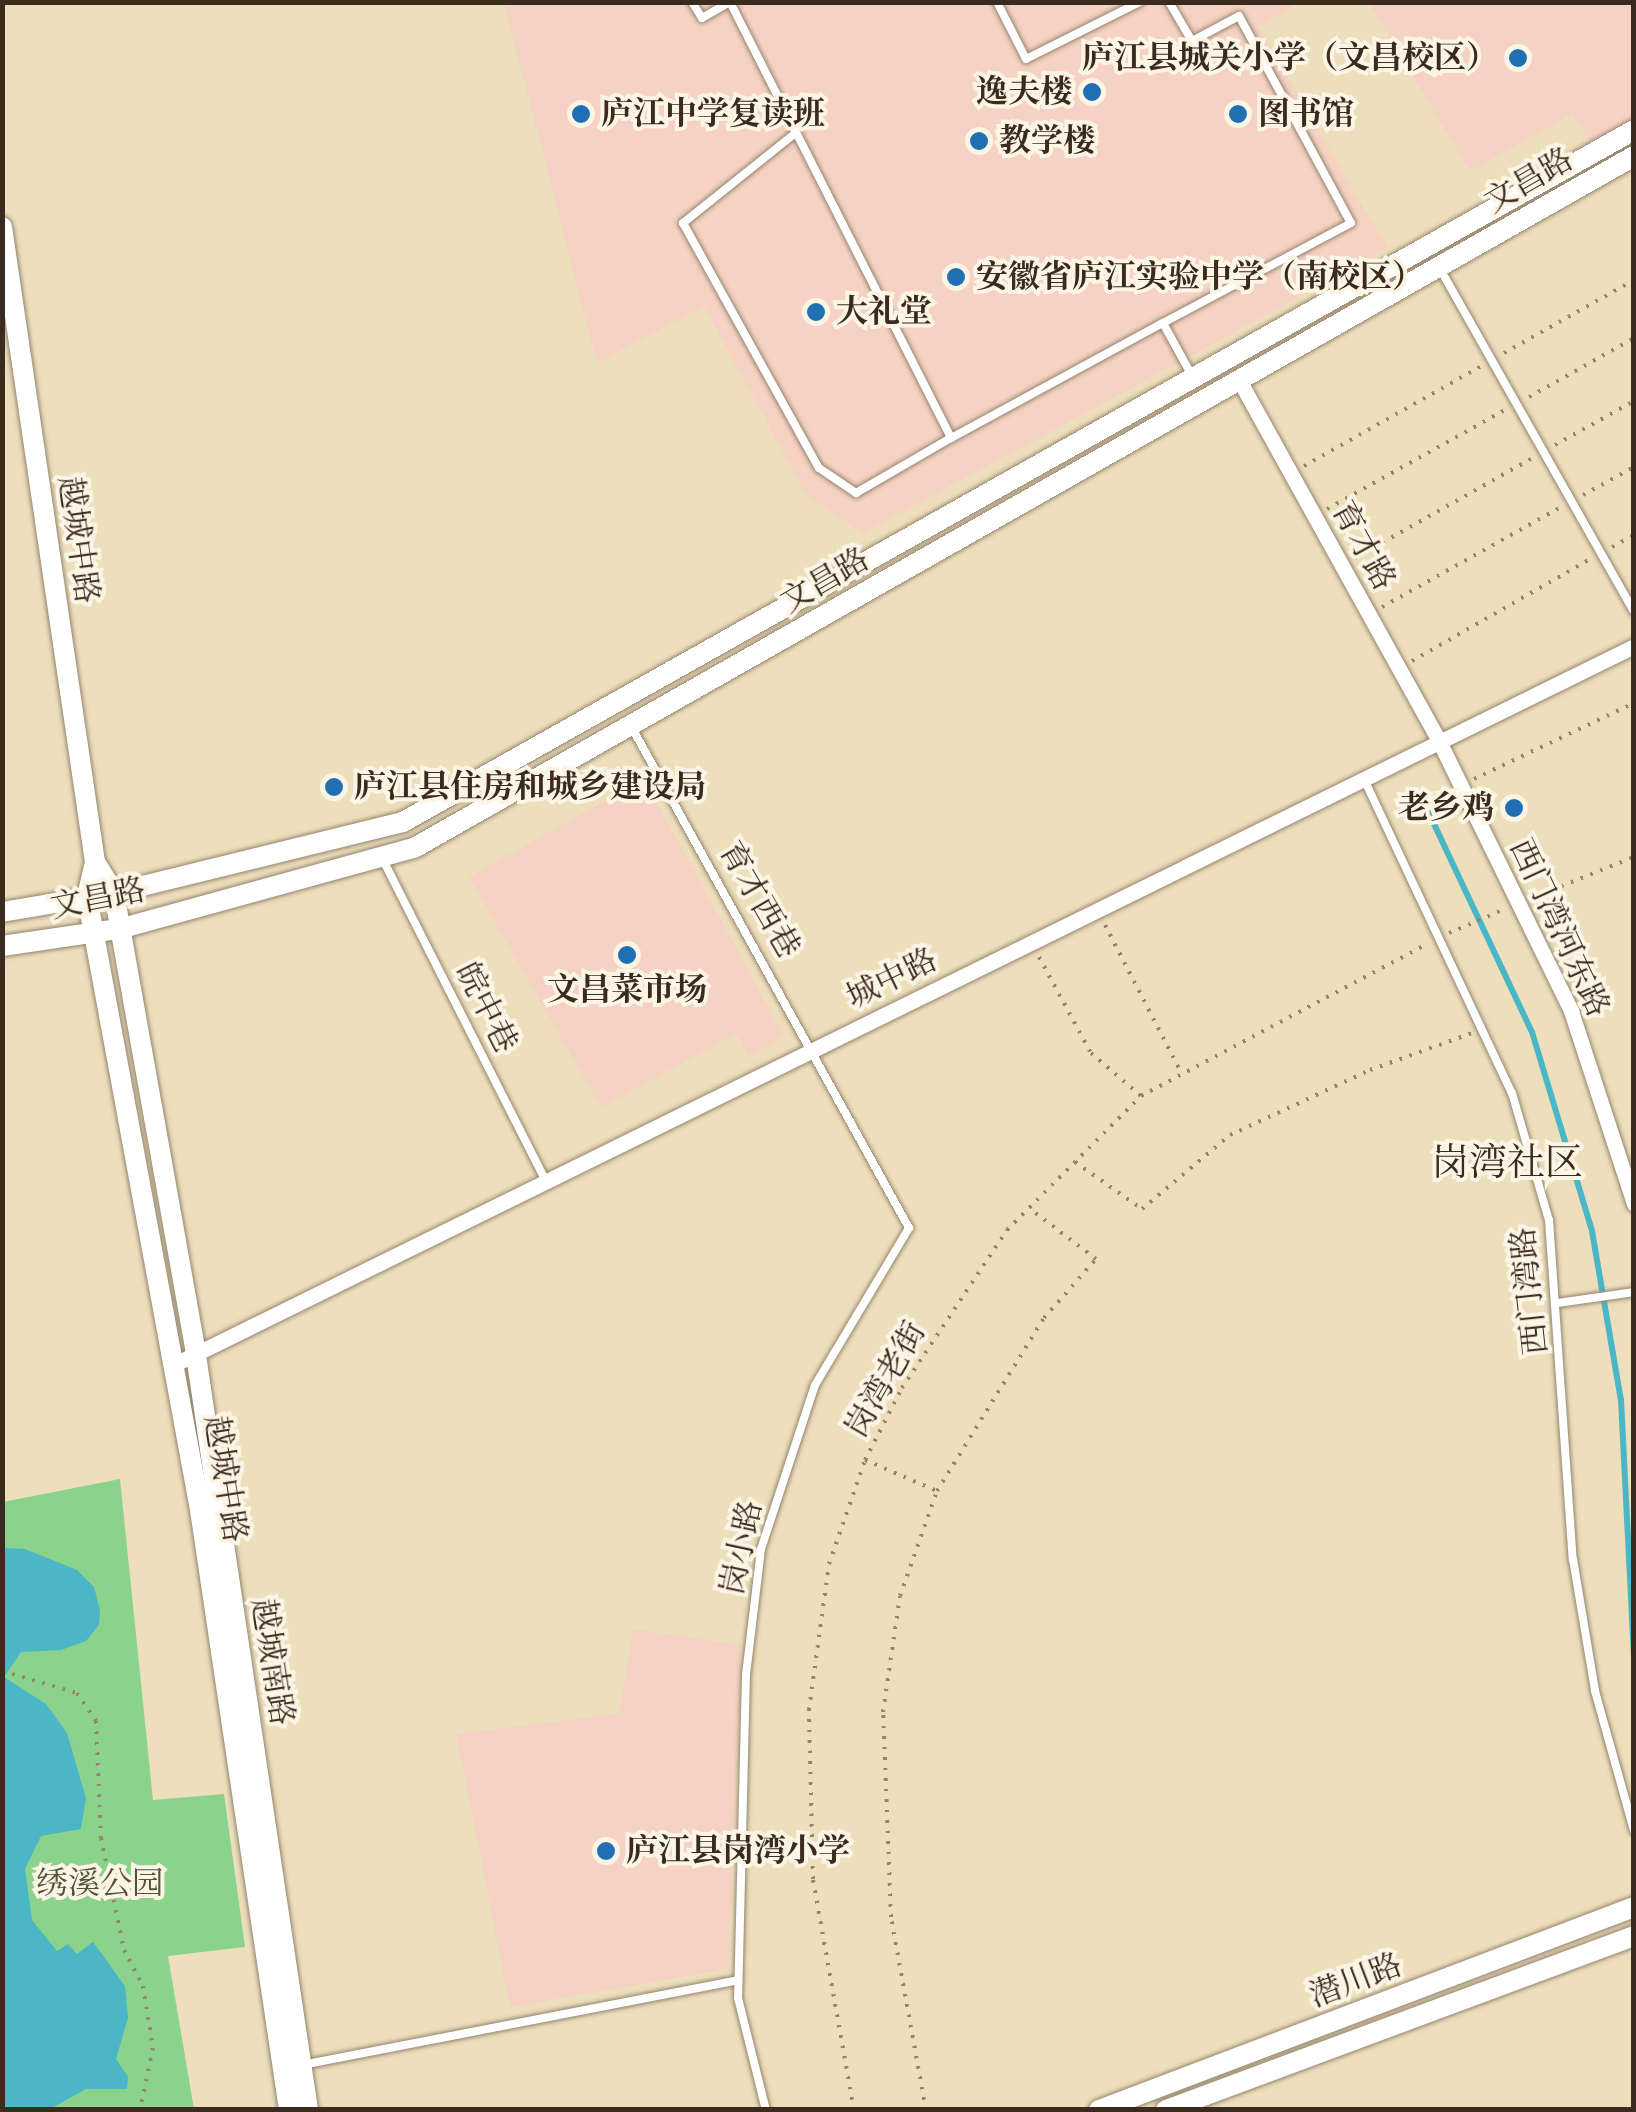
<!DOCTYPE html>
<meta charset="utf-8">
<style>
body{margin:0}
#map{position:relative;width:1636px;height:2112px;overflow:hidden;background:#eddfbc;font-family:"IM FELL French Canon","Noto Serif SC",serif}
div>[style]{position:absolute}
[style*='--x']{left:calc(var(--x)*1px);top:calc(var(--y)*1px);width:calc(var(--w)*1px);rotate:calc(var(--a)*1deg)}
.built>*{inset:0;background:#f5d2c3}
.green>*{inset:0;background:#8bd38d}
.water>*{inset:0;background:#4ab6c6}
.stream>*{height:6px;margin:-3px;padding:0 3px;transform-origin:3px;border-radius:3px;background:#4ab6c6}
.path>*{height:4px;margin-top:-2px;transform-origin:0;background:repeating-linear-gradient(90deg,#94846d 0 2.5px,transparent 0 10.5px)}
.roads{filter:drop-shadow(0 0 2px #94846d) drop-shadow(0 0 2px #94846d)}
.lane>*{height:8px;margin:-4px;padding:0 4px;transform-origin:4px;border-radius:4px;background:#fff}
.street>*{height:15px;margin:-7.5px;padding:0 7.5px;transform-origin:7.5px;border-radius:7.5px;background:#fff}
.secondary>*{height:20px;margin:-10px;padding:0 10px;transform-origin:10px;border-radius:10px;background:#fff}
.dots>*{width:28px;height:28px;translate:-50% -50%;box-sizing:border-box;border:5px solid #fcf5e5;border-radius:50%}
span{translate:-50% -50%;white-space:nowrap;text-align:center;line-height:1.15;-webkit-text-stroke:8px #fcf5e5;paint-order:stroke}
.poi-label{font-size:32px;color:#3b2a1e;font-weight:700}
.right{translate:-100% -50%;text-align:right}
.left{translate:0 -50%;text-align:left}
.street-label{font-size:32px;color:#3b2a1e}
.park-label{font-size:32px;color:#4f543a}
.quarter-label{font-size:38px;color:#3b2a1e}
.frame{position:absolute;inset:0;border:5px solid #3b2a1e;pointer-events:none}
</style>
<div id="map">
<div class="built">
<div style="clip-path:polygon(504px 3px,1298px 3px,1258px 27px,1388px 249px,863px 533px,807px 496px,704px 306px,597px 363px)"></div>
<div style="clip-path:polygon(1369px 3px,1633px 3px,1633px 119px,1592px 144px,1572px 114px,1470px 171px)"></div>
<div style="clip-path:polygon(644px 779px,784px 1036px,749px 1057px,736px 1034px,601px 1107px,469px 877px)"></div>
<div style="clip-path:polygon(633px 1629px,741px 1645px,728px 1969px,510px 2007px,456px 1734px,619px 1714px)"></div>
</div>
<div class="green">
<div style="clip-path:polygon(120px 1479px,153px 1800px,224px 1794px,245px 1947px,168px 1956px,194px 2109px,3px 2110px,3px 1502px)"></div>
</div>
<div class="water">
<div style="clip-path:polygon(3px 1548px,25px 1549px,77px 1570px,94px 1587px,100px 1610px,99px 1625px,86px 1641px,61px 1650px,21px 1652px,4px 1677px,46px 1704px,67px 1733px,86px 1798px,81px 1829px,41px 1836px,25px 1869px,32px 1920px,57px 1951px,68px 1944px,77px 1954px,93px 1942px,125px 1986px,128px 2018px,116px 2059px,128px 2077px,127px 2089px,86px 2089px,50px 2109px,3px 2109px)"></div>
</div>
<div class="stream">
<div style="--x:1426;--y:807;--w:249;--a:64.8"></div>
<div style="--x:1532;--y:1032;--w:208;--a:73.2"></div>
<div style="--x:1592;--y:1231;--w:171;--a:80.3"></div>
<div style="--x:1621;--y:1400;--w:258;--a:87.1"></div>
</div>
<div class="path">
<div style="--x:1504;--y:353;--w:149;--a:-29.3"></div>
<div style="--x:1529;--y:397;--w:120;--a:-29.3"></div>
<div style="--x:1555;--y:445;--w:90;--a:-29.1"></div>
<div style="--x:1304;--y:466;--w:206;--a:-29.4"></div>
<div style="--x:1583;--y:495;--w:58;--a:-28.8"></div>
<div style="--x:1327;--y:509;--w:206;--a:-29.1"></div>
<div style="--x:1612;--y:547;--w:25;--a:-29"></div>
<div style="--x:1355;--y:558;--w:206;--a:-29.4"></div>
<div style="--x:1382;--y:607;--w:205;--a:-29.2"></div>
<div style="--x:1412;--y:661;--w:205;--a:-29.8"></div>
<div style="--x:1474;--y:779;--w:177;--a:-25.4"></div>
<div style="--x:1532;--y:898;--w:110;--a:-21.9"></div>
<div style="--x:1105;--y:925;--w:165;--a:62.7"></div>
<div style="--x:1449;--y:933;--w:61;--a:-23.2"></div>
<div style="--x:1039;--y:957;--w:109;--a:61.6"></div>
<div style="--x:1091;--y:1053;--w:66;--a:40.7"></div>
<div style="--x:1075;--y:1162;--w:82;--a:35"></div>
<div style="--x:1142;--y:1209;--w:115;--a:-40.1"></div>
<div style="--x:1230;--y:1135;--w:154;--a:-24.9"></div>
<div style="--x:1370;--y:1070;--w:109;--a:-19.9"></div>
<div style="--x:865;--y:1460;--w:78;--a:23.3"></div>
<div style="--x:937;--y:1491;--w:203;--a:-58.3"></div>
<div style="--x:1044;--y:1318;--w:79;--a:-48.6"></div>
<div style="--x:1096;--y:1259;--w:84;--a:-142.7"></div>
<div style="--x:2;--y:1671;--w:78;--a:16.3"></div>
<div style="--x:77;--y:1693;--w:34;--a:56"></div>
<div style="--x:96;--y:1721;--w:117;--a:87.6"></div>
<div style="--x:101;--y:1838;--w:114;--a:78.4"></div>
<div style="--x:124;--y:1950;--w:41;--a:62.2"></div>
<div style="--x:143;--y:1986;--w:63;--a:80.8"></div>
<div style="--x:153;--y:2048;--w:63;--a:101.8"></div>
<div style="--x:854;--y:2110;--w:235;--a:-100.1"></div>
<div style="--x:813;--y:1879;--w:169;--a:-91.4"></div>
<div style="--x:809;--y:1710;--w:147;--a:-82.2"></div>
<div style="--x:829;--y:1564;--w:110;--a:-70.9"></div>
<div style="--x:865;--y:1460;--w:81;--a:-62.8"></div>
<div style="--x:902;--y:1388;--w:190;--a:-56.4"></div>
<div style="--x:1007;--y:1230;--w:190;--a:-45"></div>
<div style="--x:1141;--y:1096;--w:324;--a:-28"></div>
<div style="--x:926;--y:2110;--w:196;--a:-100.3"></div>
<div style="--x:891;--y:1917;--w:205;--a:-92.2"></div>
<div style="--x:883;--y:1712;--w:117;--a:-81.7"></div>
<div style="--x:900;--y:1596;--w:111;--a:-70.6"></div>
</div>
<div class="roads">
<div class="lane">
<div style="--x:692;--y:2;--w:19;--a:58"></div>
<div style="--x:702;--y:18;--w:30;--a:-30"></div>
<div style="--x:730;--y:2;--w:489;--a:63.1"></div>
<div style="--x:951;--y:438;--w:241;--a:-28.5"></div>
<div style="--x:997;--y:2;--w:64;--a:63"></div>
<div style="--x:1026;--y:59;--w:127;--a:-26.6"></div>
<div style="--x:1169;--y:2;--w:45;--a:59.5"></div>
<div style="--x:1192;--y:41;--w:53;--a:-28"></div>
<div style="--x:1239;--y:16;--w:235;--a:61.6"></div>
<div style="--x:1351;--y:223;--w:213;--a:152"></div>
<div style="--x:1163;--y:323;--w:58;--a:61.2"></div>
<div style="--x:793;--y:135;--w:141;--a:141.3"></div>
<div style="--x:683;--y:223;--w:280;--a:61"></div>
<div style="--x:819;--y:468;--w:45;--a:34"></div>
<div style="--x:856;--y:493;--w:110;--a:-30.1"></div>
<div style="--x:1439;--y:267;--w:395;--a:60.5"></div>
<div style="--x:631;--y:726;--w:574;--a:61.02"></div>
<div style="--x:909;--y:1228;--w:183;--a:120.9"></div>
<div style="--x:815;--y:1385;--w:173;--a:108.2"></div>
<div style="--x:761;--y:1549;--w:126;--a:96.8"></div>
<div style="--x:746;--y:1674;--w:324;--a:91.4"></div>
<div style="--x:738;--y:1998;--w:115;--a:76"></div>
<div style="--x:1363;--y:777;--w:349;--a:64.8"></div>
<div style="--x:1512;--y:1093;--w:132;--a:73.8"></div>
<div style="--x:1549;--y:1220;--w:340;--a:86"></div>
<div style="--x:1573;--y:1559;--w:134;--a:80.5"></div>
<div style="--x:1595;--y:1691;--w:145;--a:74.4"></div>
<div style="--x:383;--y:860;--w:360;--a:63.1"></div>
<div style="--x:1558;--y:1303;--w:77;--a:-8.2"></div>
<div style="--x:302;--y:2065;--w:444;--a:-11"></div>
</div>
<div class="street">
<div style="--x:1239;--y:380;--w:410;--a:61"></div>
<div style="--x:1438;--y:739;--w:303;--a:63.9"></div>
<div style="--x:1571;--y:1011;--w:203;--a:71.9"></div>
<div style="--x:175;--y:1364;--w:1626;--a:-26.2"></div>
</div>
<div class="secondary">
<div style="--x:2;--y:227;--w:642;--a:81.67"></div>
<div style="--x:95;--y:862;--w:35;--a:103"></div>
<div style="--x:87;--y:896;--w:624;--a:79.57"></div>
<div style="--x:200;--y:1510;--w:607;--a:81.56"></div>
<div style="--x:95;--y:862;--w:36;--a:58"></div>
<div style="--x:114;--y:893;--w:469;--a:79.9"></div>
<div style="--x:196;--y:1355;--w:763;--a:81.56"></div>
<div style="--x:2;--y:912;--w:114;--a:-9.6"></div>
<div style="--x:114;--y:893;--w:298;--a:-13.8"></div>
<div style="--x:403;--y:822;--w:1412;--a:-29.34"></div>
<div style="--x:2;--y:946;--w:118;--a:-8.3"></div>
<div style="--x:119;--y:929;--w:306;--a:-15.4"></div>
<div style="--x:414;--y:848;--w:1403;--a:-29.56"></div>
<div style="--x:1099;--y:2110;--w:572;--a:-20.78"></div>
<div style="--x:1166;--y:2110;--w:499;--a:-20.4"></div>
</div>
</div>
<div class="dots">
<div style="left:1518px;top:58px;background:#1f6fb2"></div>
<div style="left:1092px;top:92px;background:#1f6fb2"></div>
<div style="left:581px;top:114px;background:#1f6fb2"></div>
<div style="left:1238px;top:114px;background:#1f6fb2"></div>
<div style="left:979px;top:141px;background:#1f6fb2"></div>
<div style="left:956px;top:277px;background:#1f6fb2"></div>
<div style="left:816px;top:312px;background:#1f6fb2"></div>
<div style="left:334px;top:787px;background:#1f6fb2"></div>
<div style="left:1514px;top:808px;background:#1f6fb2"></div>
<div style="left:627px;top:955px;background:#1f6fb2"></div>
<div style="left:606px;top:1851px;background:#1f6fb2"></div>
</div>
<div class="poi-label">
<span class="right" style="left:1498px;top:58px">庐江县城关小学（文昌校区）</span>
<span class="right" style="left:1072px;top:92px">逸夫楼</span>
<span class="left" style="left:601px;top:114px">庐江中学复读班</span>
<span class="left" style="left:1258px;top:114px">图书馆</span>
<span class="left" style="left:999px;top:141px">教学楼</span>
<span class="left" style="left:976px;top:277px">安徽省庐江实验中学（南校区）</span>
<span class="left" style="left:836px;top:312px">大礼堂</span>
<span class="left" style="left:354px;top:787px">庐江县住房和城乡建设局</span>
<span class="right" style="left:1494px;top:808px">老乡鸡</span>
<span style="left:627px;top:990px">文昌菜市场</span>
<span class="left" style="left:626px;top:1851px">庐江县岗湾小学</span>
</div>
<div class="street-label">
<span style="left:1529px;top:181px;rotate:-30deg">文昌路</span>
<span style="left:78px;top:540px;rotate:82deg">越城中路</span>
<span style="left:1363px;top:546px;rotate:61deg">育才路</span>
<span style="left:825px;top:581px;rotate:-30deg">文昌路</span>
<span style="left:98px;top:899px;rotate:-11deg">文昌路</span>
<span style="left:759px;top:900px;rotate:60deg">育才西巷</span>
<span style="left:1559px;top:928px;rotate:65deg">西门湾河东路</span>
<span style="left:892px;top:979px;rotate:-26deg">城中路</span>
<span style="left:486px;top:1008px;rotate:63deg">皖中巷</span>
<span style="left:1530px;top:1291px;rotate:-96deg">西门湾路</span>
<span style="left:886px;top:1380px;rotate:-60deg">岗湾老街</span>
<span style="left:225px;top:1479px;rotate:81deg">越城中路</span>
<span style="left:742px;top:1548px;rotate:-78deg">岗小路</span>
<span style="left:272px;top:1662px;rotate:81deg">越城南路</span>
<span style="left:1356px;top:1981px;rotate:-21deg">潜川路</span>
</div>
<div class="park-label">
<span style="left:100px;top:1884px">绣溪公园</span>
</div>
<div class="quarter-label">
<span style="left:1507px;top:1163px">岗湾社区</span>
</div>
<div class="frame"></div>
</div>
